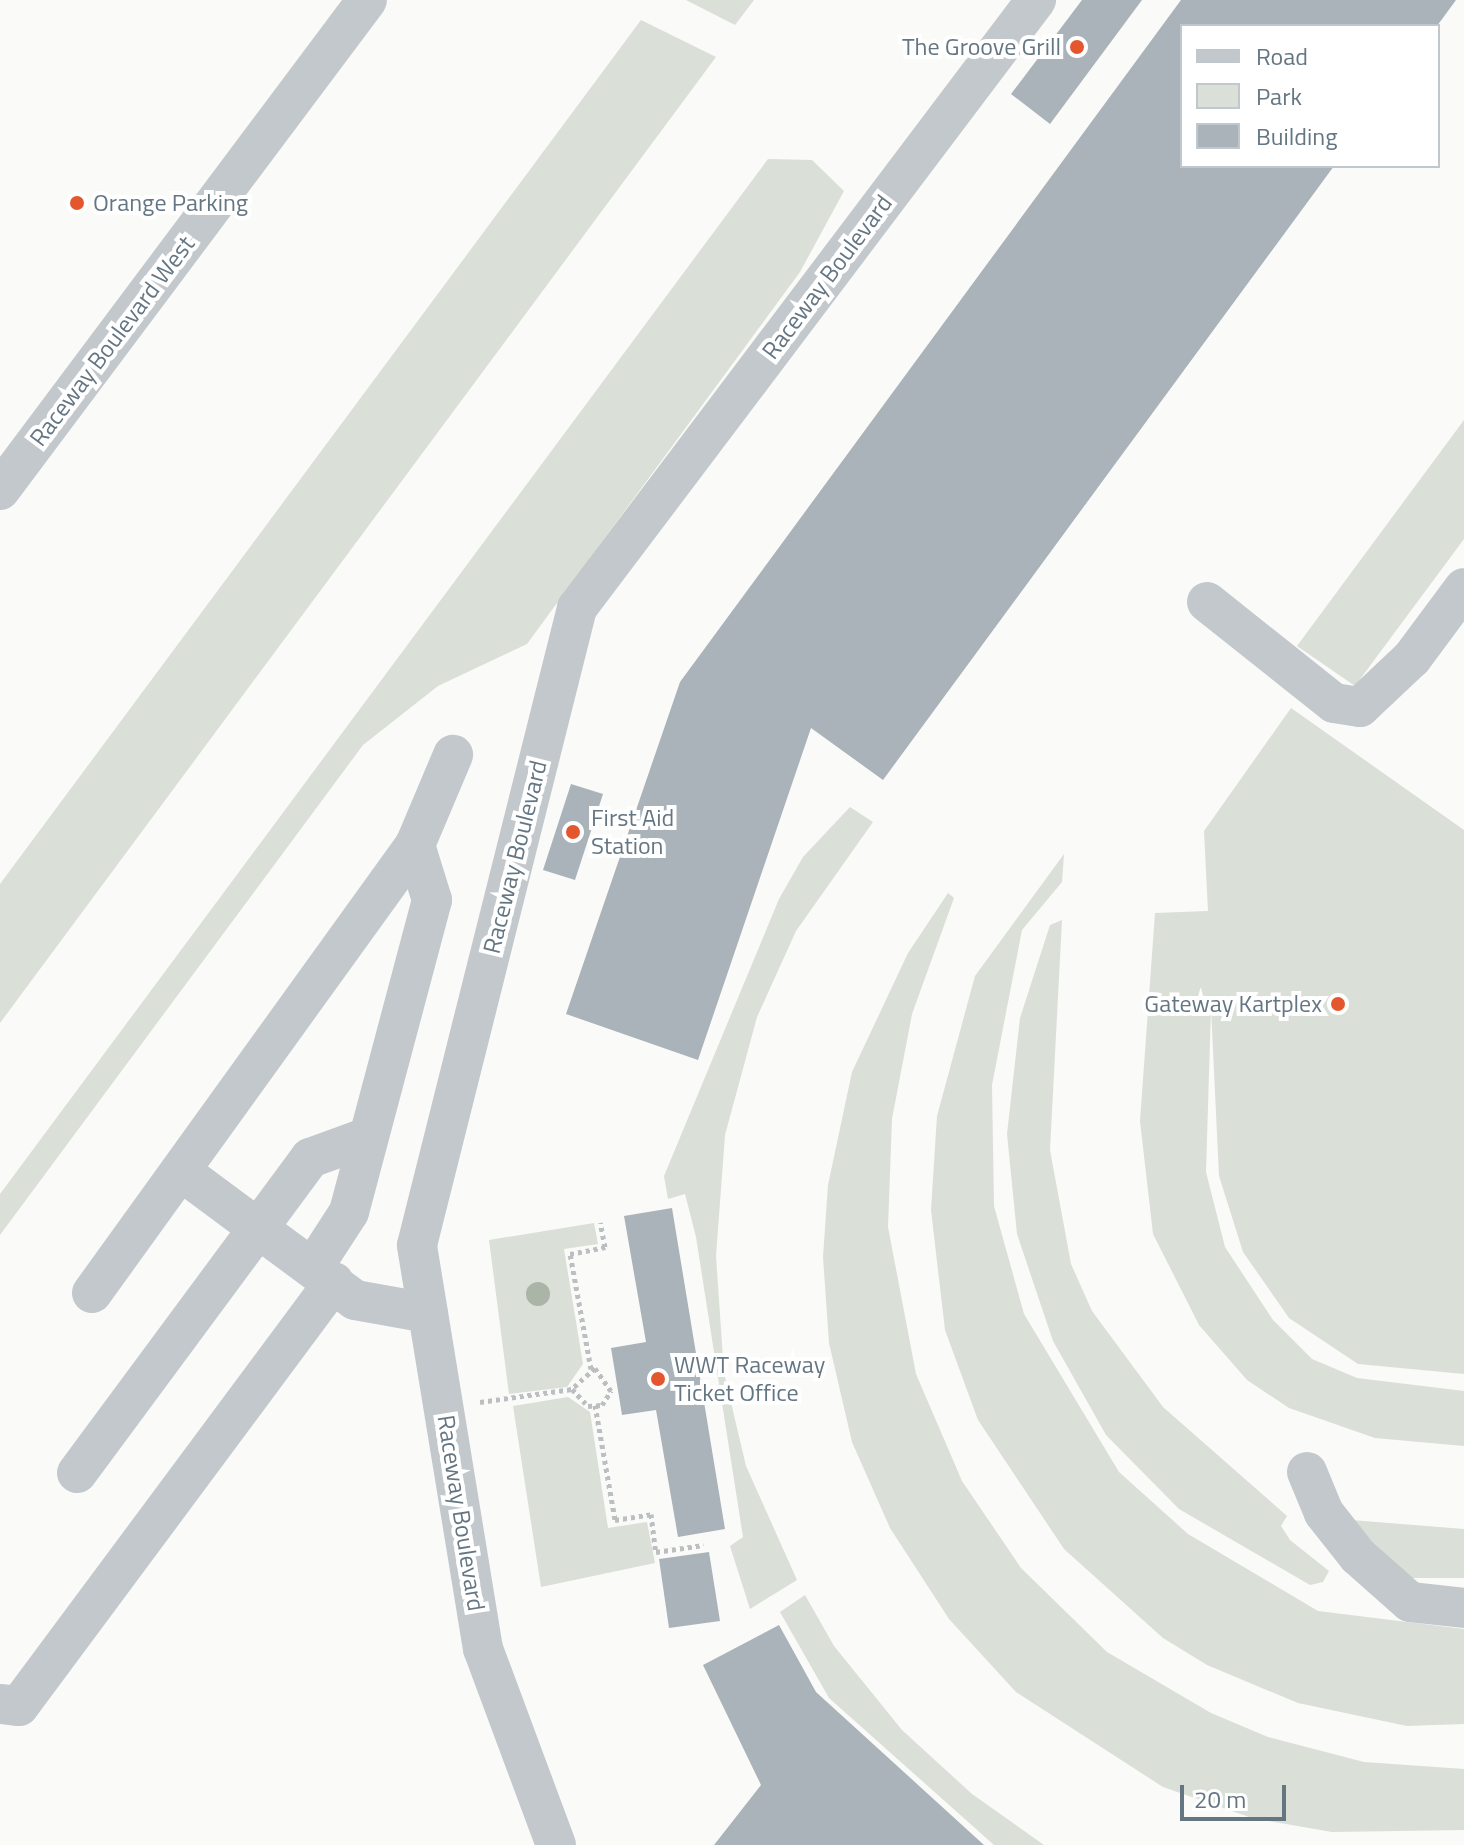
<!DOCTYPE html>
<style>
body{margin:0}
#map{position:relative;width:1464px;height:1845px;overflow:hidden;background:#fafaf8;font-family:"Titillium Web",sans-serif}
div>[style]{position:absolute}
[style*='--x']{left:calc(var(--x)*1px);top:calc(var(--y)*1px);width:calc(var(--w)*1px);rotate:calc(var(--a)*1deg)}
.green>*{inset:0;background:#dadfd7}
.building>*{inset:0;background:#aab3b9}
.path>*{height:5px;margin-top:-2.5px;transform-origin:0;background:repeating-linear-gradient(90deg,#bbbfc2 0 4px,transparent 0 8px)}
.minor>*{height:40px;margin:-20px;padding:0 20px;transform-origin:20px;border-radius:20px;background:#c3c8cc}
.trees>*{width:24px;height:24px;margin:-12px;border-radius:50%;background:#aab4a7}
.dots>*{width:22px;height:22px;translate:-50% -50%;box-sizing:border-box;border:4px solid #fff;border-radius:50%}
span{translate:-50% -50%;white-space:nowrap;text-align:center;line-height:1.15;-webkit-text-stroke:8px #fff;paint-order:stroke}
.poi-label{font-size:24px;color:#657683}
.right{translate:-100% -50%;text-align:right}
.left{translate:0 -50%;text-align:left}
.street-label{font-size:24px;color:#657683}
.legend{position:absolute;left:1180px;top:24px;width:260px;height:144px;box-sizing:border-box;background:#fff;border:2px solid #c1c8cd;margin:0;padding:10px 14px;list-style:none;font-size:24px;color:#657683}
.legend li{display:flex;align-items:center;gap:16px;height:40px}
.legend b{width:40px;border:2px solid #c1c8cd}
.scale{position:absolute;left:1180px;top:1785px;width:106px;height:36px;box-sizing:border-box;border:4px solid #657683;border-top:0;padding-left:10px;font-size:24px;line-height:28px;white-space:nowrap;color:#657683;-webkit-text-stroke:6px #fff;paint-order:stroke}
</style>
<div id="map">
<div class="green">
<div style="clip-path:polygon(686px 0,754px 0,735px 25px)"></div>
<div style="clip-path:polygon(641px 20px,716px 57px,0 1023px,0 884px)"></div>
<div style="clip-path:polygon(768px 159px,812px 160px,844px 191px,800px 272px,527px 644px,438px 686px,363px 745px,0 1235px,0 1194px)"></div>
<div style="clip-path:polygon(1464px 420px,1464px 539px,1355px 686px,1297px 646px)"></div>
<div style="clip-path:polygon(1291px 708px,1464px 830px,1464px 1374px,1358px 1364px,1289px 1318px,1243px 1252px,1219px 1176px,1211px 1008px,1206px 1172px,1225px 1247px,1273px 1320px,1312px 1359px,1357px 1378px,1464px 1391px,1464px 1446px,1375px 1438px,1289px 1408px,1247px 1380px,1199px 1325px,1153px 1234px,1140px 1121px,1155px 913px,1208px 911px,1204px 831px)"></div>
<div style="clip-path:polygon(850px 807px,873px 822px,796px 931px,757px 1017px,725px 1135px,716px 1256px,724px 1373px,746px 1466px,797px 1580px,750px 1609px,730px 1546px,743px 1537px,696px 1237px,685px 1194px,668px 1199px,664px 1176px,779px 899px,803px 857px)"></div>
<div style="clip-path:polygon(1064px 854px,1062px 882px,1022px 930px,992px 1085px,994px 1206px,1024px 1314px,1119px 1472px,1188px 1534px,1318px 1611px,1464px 1629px,1464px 1724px,1407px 1726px,1298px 1703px,1207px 1665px,1163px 1638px,1064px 1549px,978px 1420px,945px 1330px,931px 1210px,937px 1116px,975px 976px)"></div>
<div style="clip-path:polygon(948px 893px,954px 898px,912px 1014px,892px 1119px,888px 1227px,916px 1374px,962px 1481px,1021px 1568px,1107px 1652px,1211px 1713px,1268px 1737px,1364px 1762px,1464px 1769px,1464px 1830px,1332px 1832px,1252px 1818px,1163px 1787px,1016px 1692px,949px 1619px,890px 1528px,852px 1442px,829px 1343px,823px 1257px,828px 1185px,852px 1072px,908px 953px)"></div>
<div style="clip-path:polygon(1062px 920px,1050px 1150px,1071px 1264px,1092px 1311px,1163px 1407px,1287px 1516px,1281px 1526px,1290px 1540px,1329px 1571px,1323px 1582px,1310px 1585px,1179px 1509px,1106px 1435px,1053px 1341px,1017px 1234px,1007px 1134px,1020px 1018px,1050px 925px)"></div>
<div style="clip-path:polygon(594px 1223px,598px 1244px,564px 1249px,583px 1364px,567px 1387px,509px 1394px,489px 1240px)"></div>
<div style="clip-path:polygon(568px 1397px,590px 1412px,608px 1528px,647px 1522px,655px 1563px,541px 1587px,513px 1406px)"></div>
<div style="clip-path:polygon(1351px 1520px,1464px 1529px,1464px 1578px,1408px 1578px)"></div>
<div style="clip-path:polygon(805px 1595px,834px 1646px,902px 1730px,972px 1794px,1044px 1845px,994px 1845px,829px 1698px,780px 1612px)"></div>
</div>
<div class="building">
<div style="clip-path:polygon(1082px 0,1142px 0,1050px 124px,1011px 94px)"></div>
<div style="clip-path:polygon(1181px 0,1456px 0,1437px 26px,1182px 26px,1182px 166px,1334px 166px,883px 780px,811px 728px,698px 1060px,566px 1014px,680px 682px)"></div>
<div style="clip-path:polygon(571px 784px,603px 794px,575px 880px,543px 870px)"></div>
<div style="clip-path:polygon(672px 1208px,725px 1529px,678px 1537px,656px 1410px,622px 1415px,611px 1348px,646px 1342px,624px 1216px)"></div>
<div style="clip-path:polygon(709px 1552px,720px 1621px,669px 1628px,659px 1559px)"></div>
<div style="clip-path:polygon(779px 1625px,816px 1692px,984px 1845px,714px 1845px,761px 1785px,703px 1665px)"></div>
</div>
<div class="path">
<div style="--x:591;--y:1369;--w:117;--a:-100.3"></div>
<div style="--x:570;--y:1254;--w:36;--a:-11"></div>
<div style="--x:605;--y:1247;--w:25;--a:-101"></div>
<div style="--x:480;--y:1402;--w:93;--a:-8"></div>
<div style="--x:572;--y:1389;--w:23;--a:47"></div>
<div style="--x:588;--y:1406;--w:14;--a:-4"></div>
<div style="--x:602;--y:1405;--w:17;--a:-57"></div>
<div style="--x:611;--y:1391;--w:28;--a:-125"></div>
<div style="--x:595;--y:1368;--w:31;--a:138"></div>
<div style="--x:595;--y:1405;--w:117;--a:80.1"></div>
<div style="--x:615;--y:1520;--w:36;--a:-9"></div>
<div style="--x:651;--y:1514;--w:38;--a:83"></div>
<div style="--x:656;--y:1552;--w:48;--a:-8.5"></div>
</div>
<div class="minor">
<div style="--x:0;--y:490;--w:612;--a:-53.17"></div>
<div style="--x:1207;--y:602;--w:162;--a:38.5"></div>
<div style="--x:1334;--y:703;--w:26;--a:9"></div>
<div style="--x:1360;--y:707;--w:71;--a:-43.3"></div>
<div style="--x:1412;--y:658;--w:87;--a:-53.4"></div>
<div style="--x:182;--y:1172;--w:215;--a:36.5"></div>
<div style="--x:355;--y:1300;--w:74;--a:10.1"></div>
<div style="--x:314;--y:1266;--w:64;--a:-57.1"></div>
<div style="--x:349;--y:1212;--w:323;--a:-75.1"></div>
<div style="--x:432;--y:900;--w:58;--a:-107.2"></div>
<div style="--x:415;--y:845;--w:98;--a:-67.1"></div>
<div style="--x:92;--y:1293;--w:552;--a:-54.21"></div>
<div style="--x:1307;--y:1472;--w:44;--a:67.5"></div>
<div style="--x:1324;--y:1513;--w:55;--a:51.7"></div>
<div style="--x:1358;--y:1556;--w:69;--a:41.5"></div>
<div style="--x:1410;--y:1602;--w:54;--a:6.3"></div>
<div style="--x:77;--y:1473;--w:392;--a:-53.5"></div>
<div style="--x:310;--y:1158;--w:62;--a:-19.9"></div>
<div style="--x:0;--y:1704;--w:19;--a:6"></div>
<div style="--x:19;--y:1706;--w:528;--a:-53.39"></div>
<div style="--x:556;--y:1845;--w:209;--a:-110.4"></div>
<div style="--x:483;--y:1649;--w:409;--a:-99.3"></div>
<div style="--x:417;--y:1245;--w:657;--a:-75.9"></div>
<div style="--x:577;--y:608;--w:762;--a:-52.95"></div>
</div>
<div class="trees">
<div style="left:538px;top:1294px"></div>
</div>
<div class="dots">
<div style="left:1077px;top:47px;background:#e4572e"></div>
<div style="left:77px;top:203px;background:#e4572e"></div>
<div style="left:573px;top:832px;background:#e4572e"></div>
<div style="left:1338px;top:1004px;background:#e4572e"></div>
<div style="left:658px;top:1379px;background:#e4572e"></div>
</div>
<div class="poi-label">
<span class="right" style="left:1061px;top:47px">The Groove Grill</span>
<span class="left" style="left:93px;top:203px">Orange Parking</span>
<span class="left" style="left:591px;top:832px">First Aid<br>Station</span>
<span class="right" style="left:1322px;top:1004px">Gateway Kartplex</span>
<span class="left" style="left:674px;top:1379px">WWT Raceway<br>Ticket Office</span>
</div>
<div class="street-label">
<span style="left:827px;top:277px;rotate:-53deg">Raceway Boulevard</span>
<span style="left:112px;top:341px;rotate:-53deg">Raceway Boulevard West</span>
<span style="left:515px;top:857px;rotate:-76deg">Raceway Boulevard</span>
<span style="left:461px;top:1513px;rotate:81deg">Raceway Boulevard</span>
</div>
<ul class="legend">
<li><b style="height:10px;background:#c3c8cc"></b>Road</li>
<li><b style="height:22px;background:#dadfd7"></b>Park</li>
<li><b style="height:22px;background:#aab3b9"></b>Building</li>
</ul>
<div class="scale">20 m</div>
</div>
